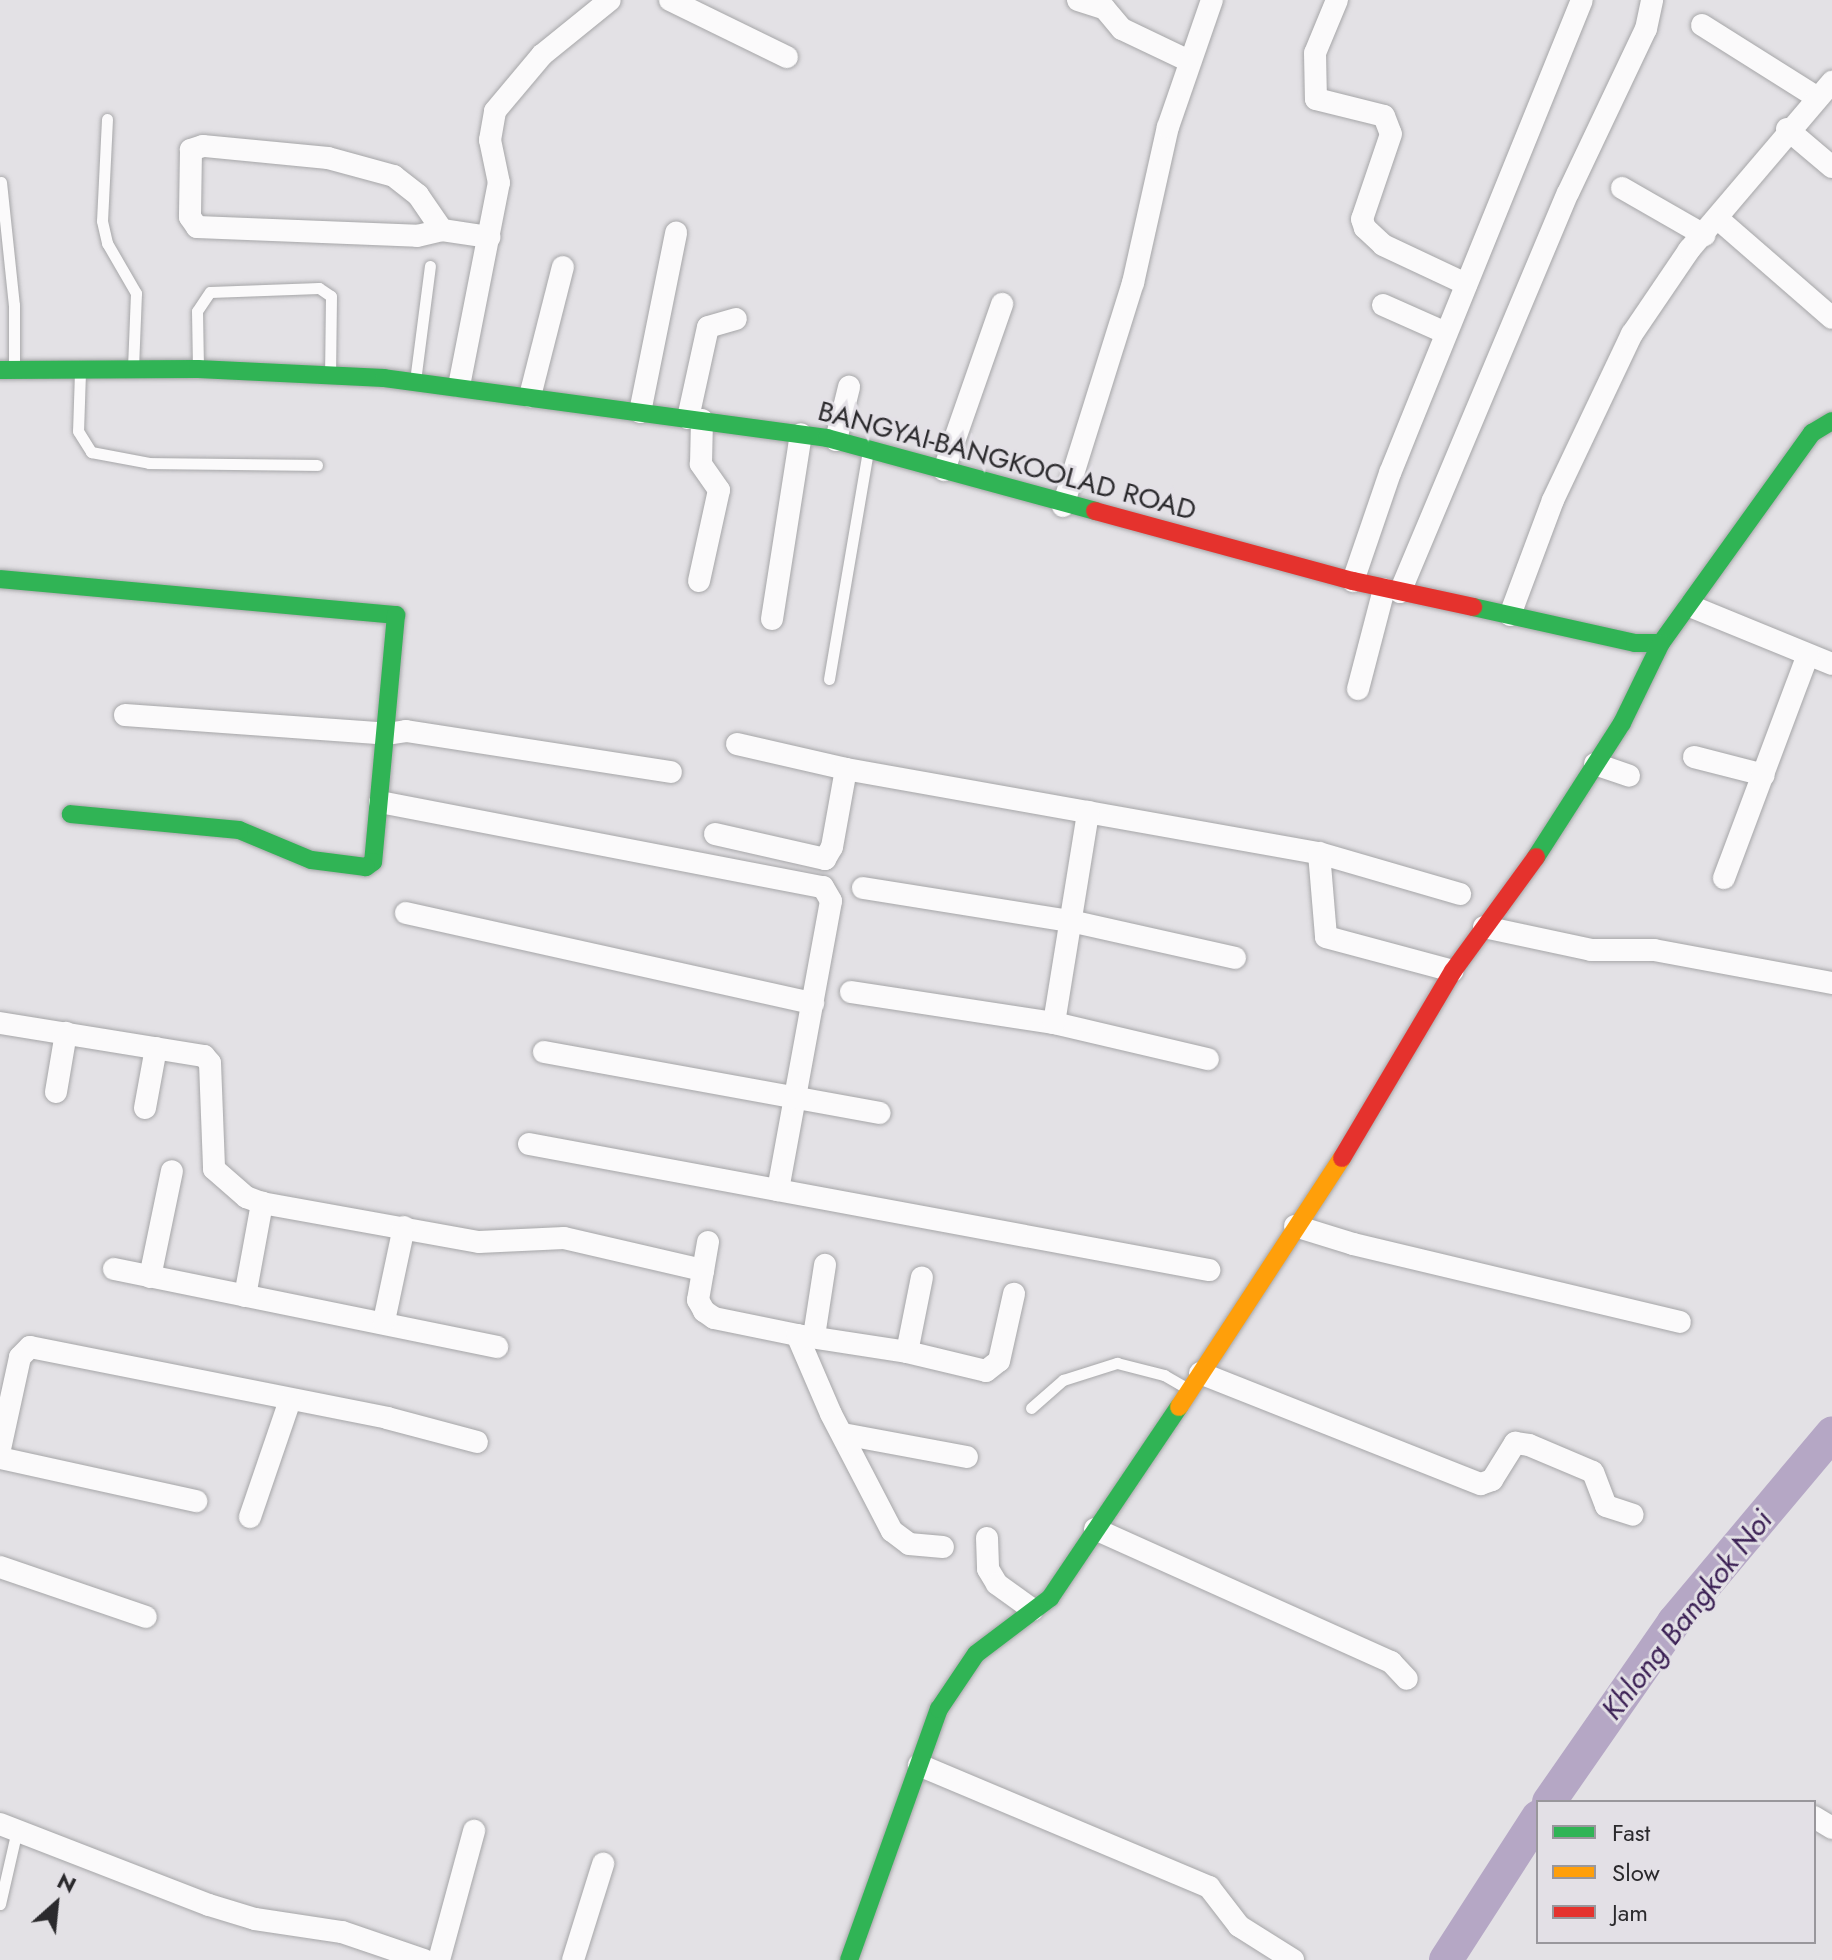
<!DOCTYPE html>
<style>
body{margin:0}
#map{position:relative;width:1832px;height:1960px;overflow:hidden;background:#e3e1e5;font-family:Jost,sans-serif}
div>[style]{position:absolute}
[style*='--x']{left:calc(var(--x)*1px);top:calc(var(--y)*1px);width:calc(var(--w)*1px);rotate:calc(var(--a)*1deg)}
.river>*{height:34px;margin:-17px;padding:0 17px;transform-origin:17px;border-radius:17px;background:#b5a7c5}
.roads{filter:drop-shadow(0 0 2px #a6a6a8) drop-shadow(0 0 2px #a6a6a8)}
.lane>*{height:11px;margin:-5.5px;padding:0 5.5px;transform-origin:5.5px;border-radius:5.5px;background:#fbfafb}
.street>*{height:22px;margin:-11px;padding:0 11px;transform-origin:11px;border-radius:11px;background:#fbfafb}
.fast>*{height:18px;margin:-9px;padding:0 9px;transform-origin:9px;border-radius:9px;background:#30b455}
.slow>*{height:18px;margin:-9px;padding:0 9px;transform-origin:9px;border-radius:9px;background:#ff9f0a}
.jam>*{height:18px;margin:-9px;padding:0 9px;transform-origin:9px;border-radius:9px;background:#e5322d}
span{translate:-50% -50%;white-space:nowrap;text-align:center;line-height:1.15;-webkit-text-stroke:6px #e3e0e6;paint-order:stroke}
.street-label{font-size:28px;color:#2b2a2d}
.water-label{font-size:30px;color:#3c2155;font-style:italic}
.legend{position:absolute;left:1536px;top:1800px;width:280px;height:144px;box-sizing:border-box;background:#e3e0e6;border:2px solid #99979c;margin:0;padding:10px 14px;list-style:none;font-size:24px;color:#2b2a2d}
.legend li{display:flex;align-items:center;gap:16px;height:40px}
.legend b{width:40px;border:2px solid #99979c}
.north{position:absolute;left:16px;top:1864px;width:80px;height:80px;-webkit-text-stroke:6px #e3e0e6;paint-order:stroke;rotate:27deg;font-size:22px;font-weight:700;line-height:32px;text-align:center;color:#2b2a2d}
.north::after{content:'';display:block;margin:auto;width:28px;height:36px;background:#2b2a2d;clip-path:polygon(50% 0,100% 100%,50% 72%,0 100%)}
</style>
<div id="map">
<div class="river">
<div style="--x:1549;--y:1802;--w:219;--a:-55.2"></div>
<div style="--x:1674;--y:1622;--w:246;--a:-50"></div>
<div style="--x:1446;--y:1960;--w:170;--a:-57.2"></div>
</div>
<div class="roads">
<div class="lane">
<div style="--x:107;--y:119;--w:102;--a:92.8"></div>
<div style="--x:102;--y:221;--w:23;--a:77"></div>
<div style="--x:107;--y:243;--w:58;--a:59.9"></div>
<div style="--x:136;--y:293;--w:74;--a:92.3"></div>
<div style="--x:1;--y:182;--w:124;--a:84"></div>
<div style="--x:14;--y:305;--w:64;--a:90"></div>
<div style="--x:198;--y:368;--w:57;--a:-91"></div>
<div style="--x:197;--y:311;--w:23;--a:-56"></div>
<div style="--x:210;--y:292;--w:109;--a:-2.1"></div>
<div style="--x:319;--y:288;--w:14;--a:34"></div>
<div style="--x:331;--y:296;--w:78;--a:90.7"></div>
<div style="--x:80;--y:372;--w:59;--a:91.9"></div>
<div style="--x:78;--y:431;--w:25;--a:58"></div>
<div style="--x:91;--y:452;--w:59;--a:10.7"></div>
<div style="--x:149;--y:463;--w:168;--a:0.7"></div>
<div style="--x:415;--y:381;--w:116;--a:-82.6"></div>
<div style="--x:829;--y:679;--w:230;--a:-80.3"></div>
<div style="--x:1031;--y:1408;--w:43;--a:-41.2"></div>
<div style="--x:1063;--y:1380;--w:57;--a:-17.5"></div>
<div style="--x:1117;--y:1363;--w:49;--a:14.3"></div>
<div style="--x:1164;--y:1375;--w:28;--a:30"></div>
<div style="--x:0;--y:1904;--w:76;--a:-77.1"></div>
</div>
<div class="street">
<div style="--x:670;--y:0;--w:130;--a:26"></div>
<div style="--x:1078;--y:0;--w:28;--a:18"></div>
<div style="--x:1105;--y:9;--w:26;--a:50"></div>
<div style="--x:1122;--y:29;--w:74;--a:25.5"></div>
<div style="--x:1337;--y:0;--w:57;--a:112.5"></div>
<div style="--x:1315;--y:53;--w:46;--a:88.8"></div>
<div style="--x:1316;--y:99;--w:70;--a:14"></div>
<div style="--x:1384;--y:116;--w:19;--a:69"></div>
<div style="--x:1391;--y:134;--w:90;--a:108.8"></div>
<div style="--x:1362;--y:219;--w:9;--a:72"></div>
<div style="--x:1365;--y:228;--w:25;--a:43"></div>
<div style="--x:1383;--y:245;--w:92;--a:25.2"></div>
<div style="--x:1702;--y:25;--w:137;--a:32.2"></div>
<div style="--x:1787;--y:129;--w:59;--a:40.2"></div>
<div style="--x:1622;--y:188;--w:95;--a:29.8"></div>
<div style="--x:1717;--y:218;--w:152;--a:41"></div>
<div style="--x:442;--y:230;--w:42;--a:-124.4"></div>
<div style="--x:418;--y:195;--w:31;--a:-142"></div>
<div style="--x:394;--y:176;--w:68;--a:-164.7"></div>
<div style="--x:328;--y:158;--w:126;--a:-174.5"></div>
<div style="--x:203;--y:146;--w:13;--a:162"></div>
<div style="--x:191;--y:150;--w:67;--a:90.9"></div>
<div style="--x:190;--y:217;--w:12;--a:55"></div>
<div style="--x:197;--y:227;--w:220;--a:2.3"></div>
<div style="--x:417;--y:236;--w:26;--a:-13"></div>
<div style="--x:442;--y:230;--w:48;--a:8.5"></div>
<div style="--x:1383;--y:305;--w:69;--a:24"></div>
<div style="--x:459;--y:386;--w:207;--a:-78.9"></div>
<div style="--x:499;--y:183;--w:44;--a:-101.8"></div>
<div style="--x:490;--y:140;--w:29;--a:-80"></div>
<div style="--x:495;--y:111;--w:73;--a:-50"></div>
<div style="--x:542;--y:55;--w:87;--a:-39"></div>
<div style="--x:530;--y:396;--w:133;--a:-75.7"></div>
<div style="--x:640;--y:412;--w:183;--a:-78.6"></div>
<div style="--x:688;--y:418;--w:93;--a:-77.6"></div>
<div style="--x:708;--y:327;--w:29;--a:-16"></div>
<div style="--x:836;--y:440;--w:55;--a:-76.2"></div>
<div style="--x:944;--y:470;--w:176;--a:-70.7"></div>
<div style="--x:1063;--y:506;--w:234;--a:-72.6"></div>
<div style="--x:1133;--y:283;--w:160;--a:-77.4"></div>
<div style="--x:1168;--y:127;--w:134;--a:-70.9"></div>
<div style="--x:699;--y:581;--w:93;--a:-77.6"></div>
<div style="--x:719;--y:490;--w:32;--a:-125"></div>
<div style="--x:701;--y:464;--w:44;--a:-88.7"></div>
<div style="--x:1353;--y:581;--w:114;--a:-71.1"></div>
<div style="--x:1390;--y:473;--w:510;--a:-67.91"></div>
<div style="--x:1400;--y:592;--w:433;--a:-67.2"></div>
<div style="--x:1568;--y:193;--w:182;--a:-64.6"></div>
<div style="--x:1646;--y:29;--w:30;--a:-78"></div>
<div style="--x:1690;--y:606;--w:153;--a:22.2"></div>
<div style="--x:1510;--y:615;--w:123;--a:-69.5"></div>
<div style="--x:1553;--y:500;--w:184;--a:-64.6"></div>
<div style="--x:1632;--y:334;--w:102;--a:-55.8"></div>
<div style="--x:1689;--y:250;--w:221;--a:-49.6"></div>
<div style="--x:772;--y:619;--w:187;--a:-81.1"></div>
<div style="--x:1358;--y:689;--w:103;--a:-75.4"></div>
<div style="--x:125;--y:715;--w:263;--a:4.1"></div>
<div style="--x:387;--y:734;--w:19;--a:-9"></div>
<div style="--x:406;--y:731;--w:268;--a:8.8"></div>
<div style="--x:737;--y:744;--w:112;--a:12.9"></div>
<div style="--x:846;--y:769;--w:480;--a:10.1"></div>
<div style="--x:1319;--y:853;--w:84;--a:85.2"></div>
<div style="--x:1326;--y:937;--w:131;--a:15"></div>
<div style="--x:1694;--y:757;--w:72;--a:14.4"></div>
<div style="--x:1595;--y:764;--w:36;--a:19"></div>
<div style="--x:380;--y:802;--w:451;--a:10.9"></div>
<div style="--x:823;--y:887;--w:16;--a:60"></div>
<div style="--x:831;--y:901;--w:294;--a:100.4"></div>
<div style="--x:715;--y:834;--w:113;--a:12.8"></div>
<div style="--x:825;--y:859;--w:14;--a:-60"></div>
<div style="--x:832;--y:847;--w:79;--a:-79.8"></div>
<div style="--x:1319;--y:853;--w:147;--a:16.2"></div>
<div style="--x:1724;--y:878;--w:238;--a:-69.4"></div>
<div style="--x:863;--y:888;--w:210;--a:9.1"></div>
<div style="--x:1070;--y:921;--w:169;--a:12.6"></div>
<div style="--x:406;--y:913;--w:417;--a:12.5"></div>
<div style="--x:1484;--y:927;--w:109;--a:12.1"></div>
<div style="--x:1591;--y:950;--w:63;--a:0"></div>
<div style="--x:1654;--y:950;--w:181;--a:10.5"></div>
<div style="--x:851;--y:992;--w:205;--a:8.7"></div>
<div style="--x:1054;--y:1023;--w:158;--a:13.2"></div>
<div style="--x:0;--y:1023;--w:207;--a:9.2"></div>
<div style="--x:204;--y:1056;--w:9;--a:49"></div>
<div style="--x:210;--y:1063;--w:106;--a:87.8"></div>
<div style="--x:214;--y:1169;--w:43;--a:41.2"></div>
<div style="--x:246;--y:1197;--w:17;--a:21"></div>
<div style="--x:262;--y:1203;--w:220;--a:10.2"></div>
<div style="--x:479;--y:1242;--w:85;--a:-2.7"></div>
<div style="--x:564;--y:1238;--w:143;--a:13"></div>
<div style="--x:1054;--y:1023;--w:214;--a:-80.8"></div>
<div style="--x:544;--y:1052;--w:341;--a:10.3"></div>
<div style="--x:56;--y:1092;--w:60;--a:-80.4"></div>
<div style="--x:145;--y:1108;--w:61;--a:-79.6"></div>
<div style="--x:529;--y:1144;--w:692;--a:10.5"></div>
<div style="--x:1295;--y:1226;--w:61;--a:17.2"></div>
<div style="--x:1353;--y:1244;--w:336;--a:13.4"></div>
<div style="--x:708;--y:1242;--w:59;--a:99.8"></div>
<div style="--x:698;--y:1300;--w:13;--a:61"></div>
<div style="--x:704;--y:1311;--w:12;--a:35"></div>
<div style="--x:714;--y:1318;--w:85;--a:11.6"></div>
<div style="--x:797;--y:1335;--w:86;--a:66.7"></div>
<div style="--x:831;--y:1414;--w:132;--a:62.5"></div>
<div style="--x:892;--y:1531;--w:21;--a:37"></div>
<div style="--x:909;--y:1544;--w:34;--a:5"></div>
<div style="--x:114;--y:1269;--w:391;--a:11.5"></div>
<div style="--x:150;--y:1277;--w:108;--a:-78.3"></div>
<div style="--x:245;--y:1296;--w:95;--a:-79.6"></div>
<div style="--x:384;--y:1321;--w:96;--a:-78"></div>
<div style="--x:797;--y:1335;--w:111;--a:8.8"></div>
<div style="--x:907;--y:1352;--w:81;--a:13.5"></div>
<div style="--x:986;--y:1371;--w:16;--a:-38"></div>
<div style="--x:999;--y:1361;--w:69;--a:-77.4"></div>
<div style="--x:814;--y:1336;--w:72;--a:-81.2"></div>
<div style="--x:907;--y:1352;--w:76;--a:-78.7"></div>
<div style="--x:1200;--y:1373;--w:302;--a:21.6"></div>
<div style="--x:1481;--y:1484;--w:12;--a:-20"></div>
<div style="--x:1492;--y:1480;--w:44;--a:-58.1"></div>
<div style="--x:1515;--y:1443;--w:14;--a:8"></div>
<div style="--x:1529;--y:1445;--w:69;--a:22.9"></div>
<div style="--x:1593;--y:1472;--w:36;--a:69"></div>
<div style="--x:1606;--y:1506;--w:28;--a:18"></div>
<div style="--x:843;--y:1434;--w:126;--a:10.5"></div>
<div style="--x:0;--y:1449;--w:94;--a:-77.7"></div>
<div style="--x:20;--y:1357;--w:14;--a:-45"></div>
<div style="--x:30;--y:1347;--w:364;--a:11.2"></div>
<div style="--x:387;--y:1418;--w:93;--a:14.9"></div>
<div style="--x:0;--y:1458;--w:201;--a:12.4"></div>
<div style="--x:250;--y:1517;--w:124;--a:-71.1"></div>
<div style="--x:1095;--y:1529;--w:325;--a:24.2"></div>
<div style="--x:1391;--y:1662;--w:23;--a:47"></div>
<div style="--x:987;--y:1538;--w:31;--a:88"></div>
<div style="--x:988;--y:1569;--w:17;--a:59"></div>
<div style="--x:997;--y:1584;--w:44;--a:35.8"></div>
<div style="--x:0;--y:1567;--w:154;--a:18.9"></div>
<div style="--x:919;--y:1765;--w:315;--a:22.8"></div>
<div style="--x:1209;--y:1887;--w:49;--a:52.4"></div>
<div style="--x:1239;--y:1926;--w:64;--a:32.2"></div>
<div style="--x:1814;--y:1817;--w:21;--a:31"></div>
<div style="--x:0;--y:1824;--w:224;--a:21.2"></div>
<div style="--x:209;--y:1905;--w:48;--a:16.9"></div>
<div style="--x:255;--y:1919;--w:88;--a:8.5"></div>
<div style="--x:342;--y:1932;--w:87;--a:18.9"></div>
<div style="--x:439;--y:1960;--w:134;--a:-74.8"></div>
<div style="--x:573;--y:1960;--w:101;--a:-72.6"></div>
</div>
<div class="fast">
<div style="--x:0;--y:370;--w:198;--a:-0.3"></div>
<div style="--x:198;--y:369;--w:186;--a:2.8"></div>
<div style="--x:384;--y:378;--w:447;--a:7.7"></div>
<div style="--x:827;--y:438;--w:278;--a:15.2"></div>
<div style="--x:0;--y:579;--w:398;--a:5.2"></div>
<div style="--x:396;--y:615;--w:248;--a:95.3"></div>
<div style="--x:373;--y:862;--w:9;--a:144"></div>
<div style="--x:366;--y:867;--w:55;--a:-172.7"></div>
<div style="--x:311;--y:860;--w:78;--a:-157.4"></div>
<div style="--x:239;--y:830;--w:169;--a:-174.6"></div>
<div style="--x:1473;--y:607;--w:166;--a:12.5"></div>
<div style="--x:1635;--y:643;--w:26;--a:0"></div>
<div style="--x:1661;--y:643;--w:259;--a:-54.3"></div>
<div style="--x:1812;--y:433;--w:23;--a:-31"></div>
<div style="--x:1536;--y:857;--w:159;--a:-57.3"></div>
<div style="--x:1622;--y:723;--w:89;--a:-64"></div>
<div style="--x:849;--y:1960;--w:267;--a:-70.3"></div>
<div style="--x:939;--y:1709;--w:66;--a:-56.1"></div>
<div style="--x:976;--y:1654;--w:93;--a:-37.1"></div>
<div style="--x:1050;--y:1598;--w:230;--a:-56"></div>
</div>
<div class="slow">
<div style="--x:1179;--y:1407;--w:298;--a:-56.8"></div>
</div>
<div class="jam">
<div style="--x:1095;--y:511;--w:267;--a:15.2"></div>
<div style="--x:1353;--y:581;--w:123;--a:12.2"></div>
<div style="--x:1342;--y:1158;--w:217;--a:-59.3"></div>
<div style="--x:1453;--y:971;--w:141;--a:-53.9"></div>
</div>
</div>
<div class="street-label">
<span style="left:1007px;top:461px;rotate:15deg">BANGYAI-BANGKOOLAD ROAD</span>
</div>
<div class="water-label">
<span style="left:1687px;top:1615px;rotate:-52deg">Khlong Bangkok Noi</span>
</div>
<ul class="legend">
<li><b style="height:10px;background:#30b455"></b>Fast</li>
<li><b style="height:10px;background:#ff9f0a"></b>Slow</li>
<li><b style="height:10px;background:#e5322d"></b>Jam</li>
</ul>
<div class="north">N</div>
</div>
